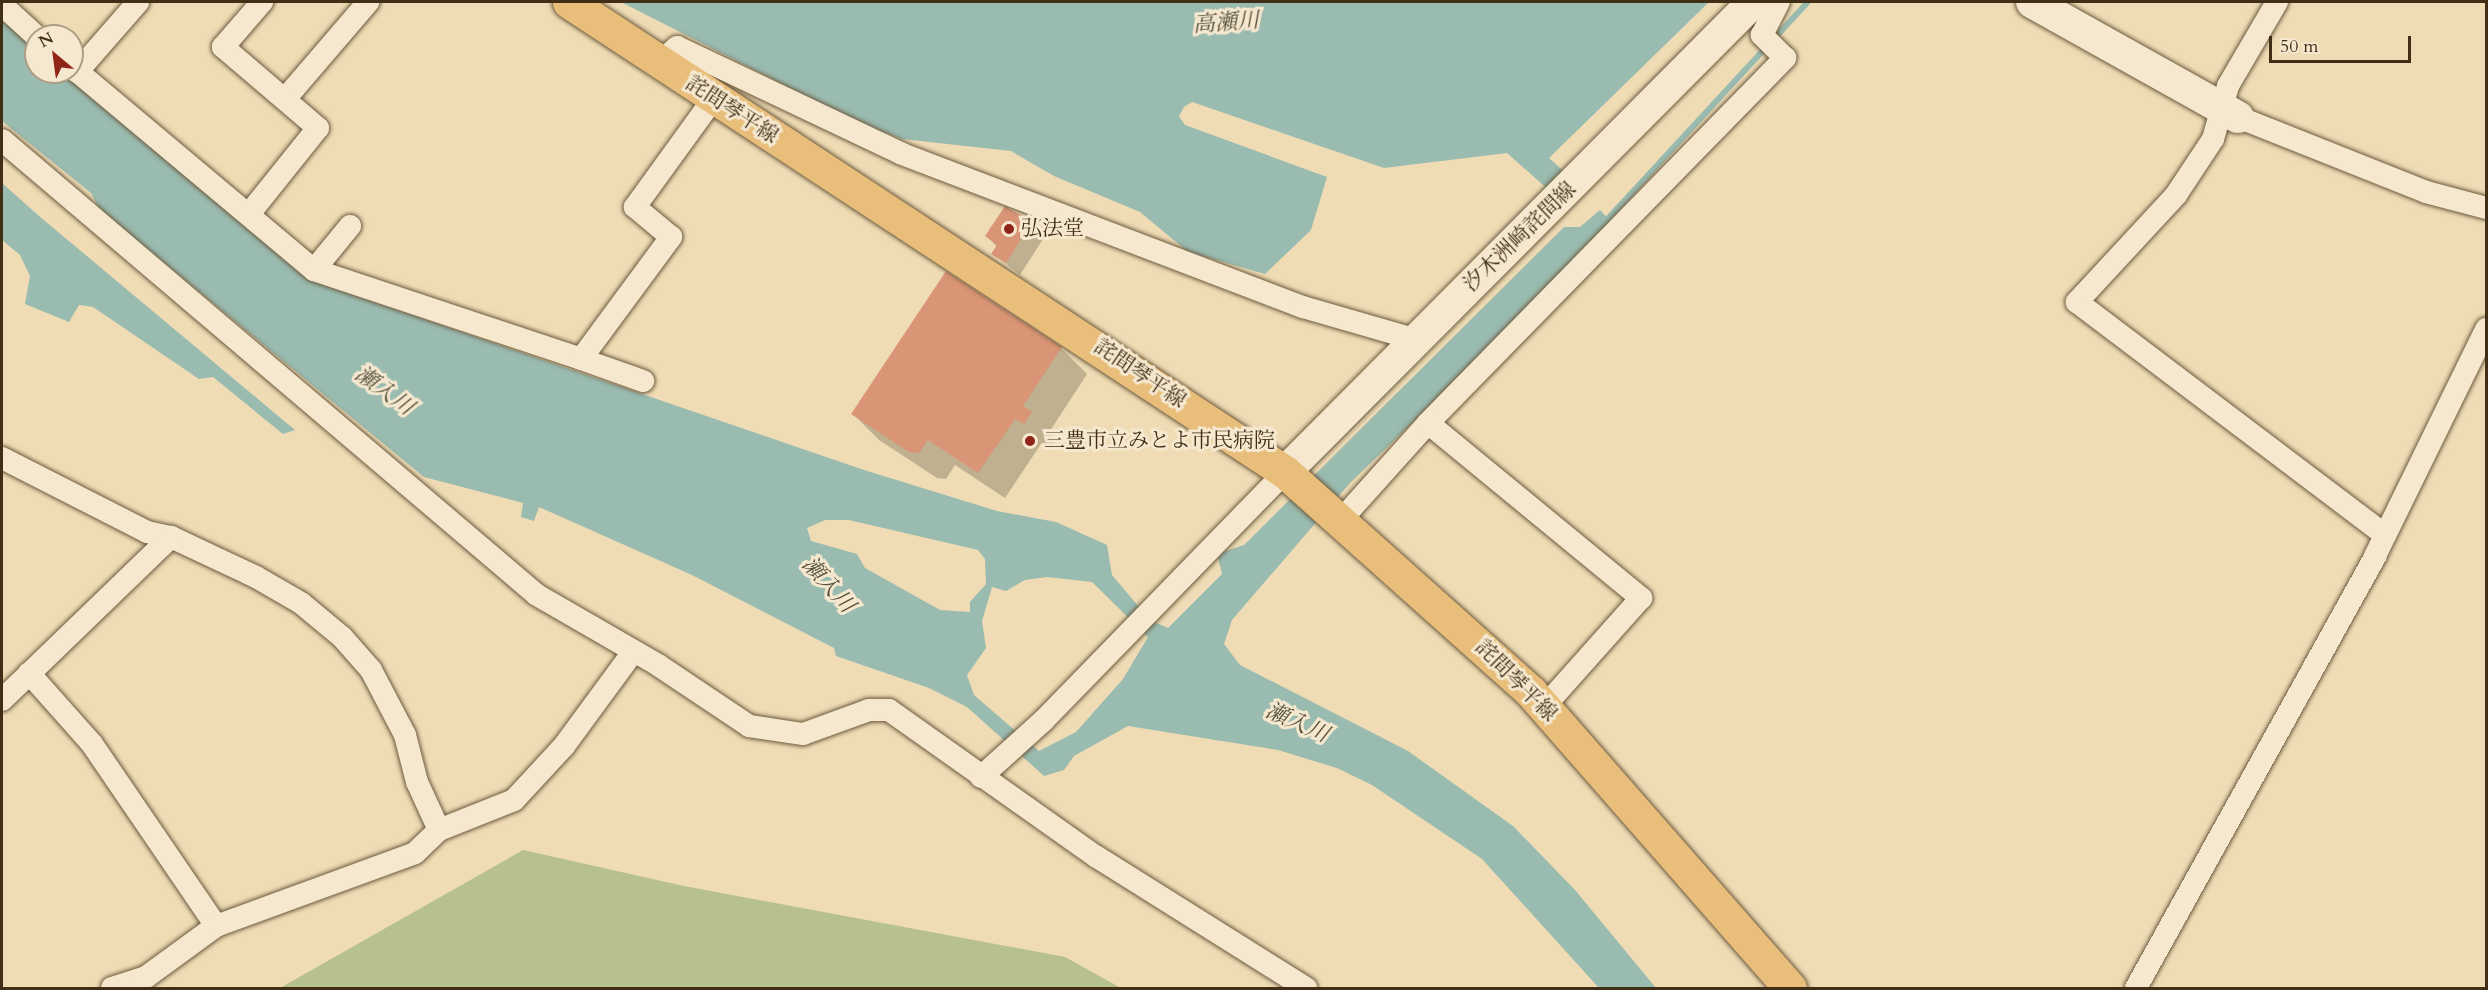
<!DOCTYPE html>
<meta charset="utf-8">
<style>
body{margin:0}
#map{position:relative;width:2488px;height:990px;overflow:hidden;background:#efdcb5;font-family:Cardo,"Noto Serif JP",serif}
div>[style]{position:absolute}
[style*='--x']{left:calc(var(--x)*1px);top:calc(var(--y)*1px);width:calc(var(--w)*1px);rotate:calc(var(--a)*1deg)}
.green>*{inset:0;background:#b7c18f}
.water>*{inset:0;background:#9abbb0}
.shadow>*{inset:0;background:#0003}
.stream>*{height:6px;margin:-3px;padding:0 3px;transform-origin:3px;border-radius:3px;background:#9abbb0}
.building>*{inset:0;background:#d99575}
.roads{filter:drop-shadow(0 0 2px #6c5a3e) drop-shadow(0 0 2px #6c5a3e)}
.street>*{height:22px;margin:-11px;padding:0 11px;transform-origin:11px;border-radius:11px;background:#f5e8cf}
.secondary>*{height:32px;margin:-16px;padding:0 16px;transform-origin:16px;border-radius:16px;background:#f5e8cf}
.primary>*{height:33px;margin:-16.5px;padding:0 16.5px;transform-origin:16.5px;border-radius:16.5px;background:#e8be7a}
.dots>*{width:16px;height:16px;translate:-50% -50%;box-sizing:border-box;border:3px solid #f5e8cf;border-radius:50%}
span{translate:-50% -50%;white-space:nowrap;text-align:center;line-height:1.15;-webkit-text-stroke:6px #f5e8cf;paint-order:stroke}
.street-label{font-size:21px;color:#402e17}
.poi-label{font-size:21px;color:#402e17}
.left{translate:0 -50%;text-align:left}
.water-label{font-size:22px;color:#56513d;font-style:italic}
.frame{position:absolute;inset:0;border:3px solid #402e17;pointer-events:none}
.north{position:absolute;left:24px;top:24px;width:60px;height:60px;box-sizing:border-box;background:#f5e8cf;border:2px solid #ad9e85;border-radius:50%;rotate:331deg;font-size:16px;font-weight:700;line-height:24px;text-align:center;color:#402e17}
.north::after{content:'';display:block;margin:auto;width:21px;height:27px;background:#8f2418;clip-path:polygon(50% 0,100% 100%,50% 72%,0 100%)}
.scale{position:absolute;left:2269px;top:36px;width:142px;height:27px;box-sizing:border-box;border:3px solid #402e17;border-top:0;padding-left:8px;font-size:18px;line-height:21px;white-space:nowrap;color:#402e17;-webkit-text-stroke:4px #f5e8cf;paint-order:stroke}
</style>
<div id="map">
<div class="green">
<div style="clip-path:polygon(523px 850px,684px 886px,1065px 957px,1121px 988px,280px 988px)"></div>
</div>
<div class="water">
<div style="clip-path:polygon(621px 2px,1709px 2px,1549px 158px,1569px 176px,1552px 193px,1507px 153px,1384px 168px,1192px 102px,1184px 107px,1179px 116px,1185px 125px,1327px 177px,1311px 230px,1265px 274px,1188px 252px,1140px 212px,1054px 176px,1011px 151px,902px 139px,859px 123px)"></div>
<div style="clip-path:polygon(evenodd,2px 19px,36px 48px,36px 72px,65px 72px,313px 281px,864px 470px,997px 511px,1056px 522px,1107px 545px,1112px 575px,1150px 620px,1168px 628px,1222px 574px,1217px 554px,1244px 545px,1564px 227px,1580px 227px,1600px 210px,1616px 227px,1350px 483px,1232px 620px,1224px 644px,1240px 665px,1408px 751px,1513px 826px,1575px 890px,1656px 988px,1599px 988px,1482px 859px,1372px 785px,1337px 768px,1278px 750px,1128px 726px,1074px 756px,1064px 770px,1044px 776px,967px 707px,929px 688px,836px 656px,834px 648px,692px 575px,539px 507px,534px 521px,521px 517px,523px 503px,424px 477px,100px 210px,91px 193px,2px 121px,2px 19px,825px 520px,849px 520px,978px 550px,985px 559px,986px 584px,970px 602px,970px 612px,940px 610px,865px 568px,857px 554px,811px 541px,807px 528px,825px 520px,2px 19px,1047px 577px,1092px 582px,1148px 637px,1123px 679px,1076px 732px,1039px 751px,974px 695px,967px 675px,986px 648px,982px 621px,992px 587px,1006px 591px,1025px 580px,1047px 577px)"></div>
<div style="clip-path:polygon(2px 183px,39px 216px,295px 430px,283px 434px,213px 377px,199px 379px,93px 307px,79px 305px,69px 322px,25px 304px,30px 276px,20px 255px,2px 240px)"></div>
</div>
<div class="shadow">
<div style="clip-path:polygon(1031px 223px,1045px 236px,1020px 275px,993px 253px,997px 247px,987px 236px)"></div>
<div style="clip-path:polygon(947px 273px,1061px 348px,1087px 374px,1050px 431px,1057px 439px,1050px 450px,1041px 444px,1005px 498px,955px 465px,946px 479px,937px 478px,879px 440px,853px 414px)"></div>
</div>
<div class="stream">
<div style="--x:1603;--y:224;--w:302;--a:-47.3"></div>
</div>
<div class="building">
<div style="clip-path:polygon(1005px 206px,1032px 222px,1006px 263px,991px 254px,997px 245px,985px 236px)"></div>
<div style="clip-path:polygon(946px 271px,1062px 347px,1023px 406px,1032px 412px,1024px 424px,1015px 419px,978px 473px,928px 440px,919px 453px,909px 452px,851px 414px)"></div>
</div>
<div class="roads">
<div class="street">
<div style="--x:2277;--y:2;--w:97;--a:120.3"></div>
<div style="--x:2228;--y:86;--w:55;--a:105.8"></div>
<div style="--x:2213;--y:139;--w:67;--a:123.5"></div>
<div style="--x:2176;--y:195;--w:146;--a:132.8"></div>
<div style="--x:2077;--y:302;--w:386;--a:37.1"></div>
<div style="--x:2;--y:5;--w:46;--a:42.4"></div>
<div style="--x:660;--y:62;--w:23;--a:-41"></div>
<div style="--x:677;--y:47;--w:249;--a:25.4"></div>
<div style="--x:902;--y:154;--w:429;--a:20.9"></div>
<div style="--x:1303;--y:307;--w:116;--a:16.1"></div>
<div style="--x:72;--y:67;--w:316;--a:40"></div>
<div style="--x:314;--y:270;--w:281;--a:18.4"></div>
<div style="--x:581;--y:359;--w:152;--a:-53.6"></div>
<div style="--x:671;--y:237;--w:47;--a:-140.2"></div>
<div style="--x:635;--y:207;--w:135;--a:-54.1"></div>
<div style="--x:77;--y:72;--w:93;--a:-48.9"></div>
<div style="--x:285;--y:99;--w:128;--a:-49.4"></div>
<div style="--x:2238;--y:117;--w:202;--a:21.7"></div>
<div style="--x:2426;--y:192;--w:62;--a:14.9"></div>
<div style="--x:2;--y:140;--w:702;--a:40.38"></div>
<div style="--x:537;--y:595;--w:140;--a:30"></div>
<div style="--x:658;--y:665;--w:110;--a:33.8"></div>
<div style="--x:749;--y:726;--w:55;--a:8.4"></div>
<div style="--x:803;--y:734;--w:70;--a:-20"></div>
<div style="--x:869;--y:710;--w:20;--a:0"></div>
<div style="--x:889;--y:710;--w:255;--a:35.3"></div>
<div style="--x:1097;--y:857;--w:247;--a:32.1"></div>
<div style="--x:249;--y:214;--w:110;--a:-51.3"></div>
<div style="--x:318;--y:128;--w:125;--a:-139.5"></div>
<div style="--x:223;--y:47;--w:60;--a:-49.1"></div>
<div style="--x:314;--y:270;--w:57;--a:-50.7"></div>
<div style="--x:581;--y:359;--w:66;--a:19.5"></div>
<div style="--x:1428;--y:423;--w:511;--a:-45.63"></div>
<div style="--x:1785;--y:58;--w:33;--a:-135"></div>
<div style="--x:1762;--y:35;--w:37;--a:-63"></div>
<div style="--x:2;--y:458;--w:163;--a:27"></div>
<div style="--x:147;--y:532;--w:25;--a:12"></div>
<div style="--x:171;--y:537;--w:94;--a:25.2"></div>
<div style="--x:256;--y:577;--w:52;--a:30"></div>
<div style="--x:301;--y:603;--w:53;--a:39.7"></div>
<div style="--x:342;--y:637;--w:44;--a:48.7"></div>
<div style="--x:371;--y:670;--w:73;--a:62.4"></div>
<div style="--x:405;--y:735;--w:49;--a:75.7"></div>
<div style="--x:417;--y:782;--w:53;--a:65.4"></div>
<div style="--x:1341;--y:520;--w:130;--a:-48.1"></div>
<div style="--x:1428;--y:423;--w:276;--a:39.4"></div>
<div style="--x:1641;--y:598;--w:146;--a:131.7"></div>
<div style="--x:29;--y:673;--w:95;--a:48.4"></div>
<div style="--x:92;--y:744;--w:220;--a:55.7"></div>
<div style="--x:2;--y:700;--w:235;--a:-44"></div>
<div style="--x:981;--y:777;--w:85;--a:-42.1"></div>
<div style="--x:1044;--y:720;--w:346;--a:-45.8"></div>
<div style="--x:112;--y:988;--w:36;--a:-18"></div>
<div style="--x:146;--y:977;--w:87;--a:-36.1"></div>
<div style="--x:216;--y:926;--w:212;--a:-20.1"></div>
<div style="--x:415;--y:853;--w:33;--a:-44"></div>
<div style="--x:439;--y:830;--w:81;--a:-21.8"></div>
<div style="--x:514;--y:800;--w:74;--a:-47.2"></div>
<div style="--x:564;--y:746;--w:117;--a:-53.7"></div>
<div style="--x:2136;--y:988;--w:494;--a:-61"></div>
<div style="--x:2375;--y:556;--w:253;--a:-63.9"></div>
</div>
<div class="secondary">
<div style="--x:2032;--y:2;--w:236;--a:29.2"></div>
<div style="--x:1285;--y:472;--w:663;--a:-45.12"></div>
</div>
<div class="primary">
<div style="--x:569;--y:2;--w:856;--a:33.28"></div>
<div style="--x:1285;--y:472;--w:329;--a:41.8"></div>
<div style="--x:1530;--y:691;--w:395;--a:48.8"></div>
</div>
</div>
<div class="dots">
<div style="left:1009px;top:229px;background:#8f2418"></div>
<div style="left:1030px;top:441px;background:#8f2418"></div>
</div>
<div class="street-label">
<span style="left:732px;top:110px;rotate:33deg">詫間琴平線</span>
<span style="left:1520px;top:237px;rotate:-44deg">汐木洲崎詫間線</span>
<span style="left:1140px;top:374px;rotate:34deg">詫間琴平線</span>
<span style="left:1516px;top:681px;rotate:45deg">詫間琴平線</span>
</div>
<div class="poi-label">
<span class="left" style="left:1021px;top:229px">弘法堂</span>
<span class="left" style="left:1044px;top:441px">三豊市立みとよ市民病院</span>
</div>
<div class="water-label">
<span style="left:1226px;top:23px;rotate:-4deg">高瀬川</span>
<span style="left:384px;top:391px;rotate:36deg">瀬入川</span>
<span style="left:828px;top:585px;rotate:48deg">瀬入川</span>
<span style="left:1297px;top:723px;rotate:24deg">瀬入川</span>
</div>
<div class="frame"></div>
<div class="north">N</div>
<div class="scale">50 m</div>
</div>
